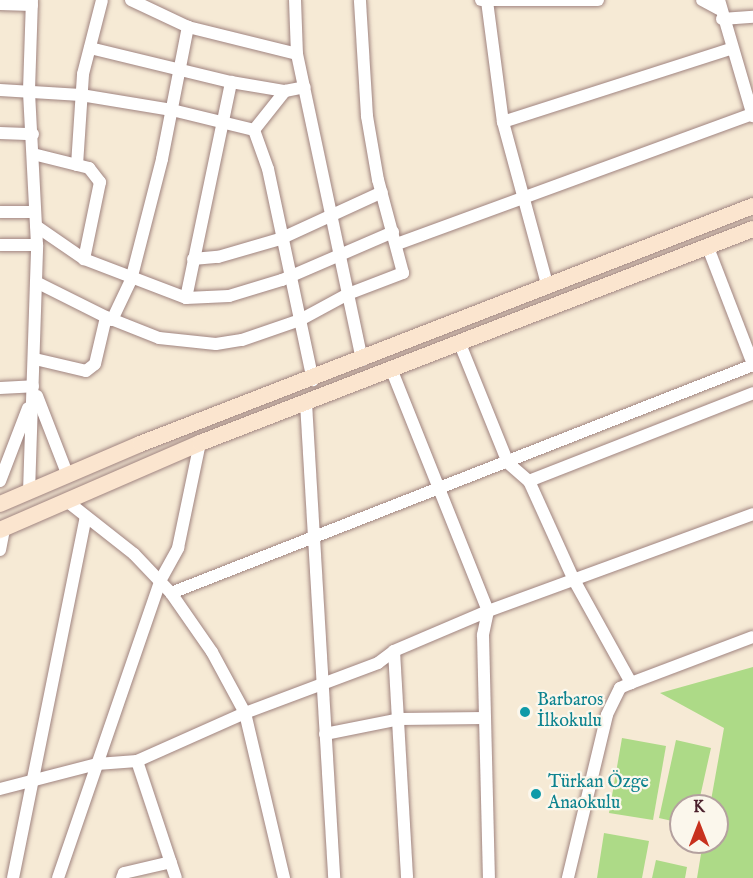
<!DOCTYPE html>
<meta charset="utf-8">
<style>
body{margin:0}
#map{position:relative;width:753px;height:878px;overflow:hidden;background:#f6ead5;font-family:"IM FELL English",serif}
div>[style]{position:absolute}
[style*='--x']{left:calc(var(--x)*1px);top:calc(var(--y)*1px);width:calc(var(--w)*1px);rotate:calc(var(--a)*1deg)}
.green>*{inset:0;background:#adda87}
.roads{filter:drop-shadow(0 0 2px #a08480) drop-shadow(0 0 2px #a08480)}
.street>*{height:12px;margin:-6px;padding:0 6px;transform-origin:6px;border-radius:6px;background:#fff}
.secondary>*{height:16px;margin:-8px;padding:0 8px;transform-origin:8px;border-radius:8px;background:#fbe5cf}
.dots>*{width:16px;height:16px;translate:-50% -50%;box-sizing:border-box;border:3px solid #fbf7ec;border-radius:50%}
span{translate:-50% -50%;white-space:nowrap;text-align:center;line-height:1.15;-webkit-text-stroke:4.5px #fbf7ec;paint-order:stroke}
.culture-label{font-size:18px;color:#0d838f}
.left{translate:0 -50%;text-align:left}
.north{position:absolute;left:669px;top:794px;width:60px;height:60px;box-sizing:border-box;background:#fbf7ec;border:2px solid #b4a19f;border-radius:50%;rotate:0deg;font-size:16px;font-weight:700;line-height:24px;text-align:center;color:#4a1f2b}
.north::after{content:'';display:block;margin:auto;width:21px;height:27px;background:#c8321e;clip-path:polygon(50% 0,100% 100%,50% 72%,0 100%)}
</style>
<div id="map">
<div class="green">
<div style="clip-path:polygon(753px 667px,753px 878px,697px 878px,703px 842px,717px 842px,717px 806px,710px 806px,724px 728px,660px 693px)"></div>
<div style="clip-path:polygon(622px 738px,666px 746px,653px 820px,609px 813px)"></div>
<div style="clip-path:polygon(676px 740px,711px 748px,698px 806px,681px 806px,681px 823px,659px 818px)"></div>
<div style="clip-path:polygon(604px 833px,649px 841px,642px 878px,597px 878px)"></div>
<div style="clip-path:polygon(656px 860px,687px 867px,685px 878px,652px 878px)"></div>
</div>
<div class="roads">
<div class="street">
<div style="--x:131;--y:0;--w:63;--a:25.3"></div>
<div style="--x:188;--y:27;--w:112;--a:13.9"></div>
<div style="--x:295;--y:0;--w:54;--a:87.9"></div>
<div style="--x:297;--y:54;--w:313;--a:78"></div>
<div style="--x:481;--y:0;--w:117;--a:0"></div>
<div style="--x:702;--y:0;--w:19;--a:28"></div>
<div style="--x:719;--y:0;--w:121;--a:73.7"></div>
<div style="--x:487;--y:1;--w:122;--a:82.5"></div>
<div style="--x:503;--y:122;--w:168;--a:74.8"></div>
<div style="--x:0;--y:4;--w:32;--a:2"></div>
<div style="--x:722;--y:19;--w:31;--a:-4"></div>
<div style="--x:90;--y:48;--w:145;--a:13.6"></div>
<div style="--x:231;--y:82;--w:55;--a:9.5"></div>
<div style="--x:285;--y:91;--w:20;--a:-11"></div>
<div style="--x:0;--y:90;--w:81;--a:3.5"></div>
<div style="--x:81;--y:95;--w:92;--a:9.4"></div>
<div style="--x:172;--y:110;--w:84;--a:13.7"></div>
<div style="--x:254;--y:130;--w:50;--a:-51.5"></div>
<div style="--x:503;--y:122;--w:238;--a:-17.8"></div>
<div style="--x:254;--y:130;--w:41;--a:70.3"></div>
<div style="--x:268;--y:169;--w:216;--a:78"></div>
<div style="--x:0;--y:133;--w:33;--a:2"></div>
<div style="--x:33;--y:154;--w:58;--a:14"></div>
<div style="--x:89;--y:168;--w:18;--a:52"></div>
<div style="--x:100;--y:182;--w:79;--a:101.7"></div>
<div style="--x:77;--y:165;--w:91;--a:-86.2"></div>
<div style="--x:83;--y:74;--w:76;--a:-75.6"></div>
<div style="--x:0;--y:212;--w:35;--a:0"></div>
<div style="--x:36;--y:226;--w:58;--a:34.5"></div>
<div style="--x:84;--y:259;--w:109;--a:20.9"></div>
<div style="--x:186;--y:298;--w:43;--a:-2.7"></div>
<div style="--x:229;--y:296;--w:55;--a:-16.8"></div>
<div style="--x:282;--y:280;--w:121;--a:-23.4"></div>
<div style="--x:397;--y:244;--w:379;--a:-20.1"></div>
<div style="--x:0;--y:245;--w:37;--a:0"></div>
<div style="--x:707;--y:245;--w:128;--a:68.9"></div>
<div style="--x:193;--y:259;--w:25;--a:-5"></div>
<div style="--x:218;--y:257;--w:65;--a:-16.2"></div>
<div style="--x:280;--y:239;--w:112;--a:-24.7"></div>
<div style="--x:36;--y:282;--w:78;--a:26.6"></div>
<div style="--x:106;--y:317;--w:57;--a:21.6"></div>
<div style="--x:159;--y:338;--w:57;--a:6"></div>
<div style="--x:216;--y:344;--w:26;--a:-9"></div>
<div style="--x:242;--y:340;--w:61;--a:-19"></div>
<div style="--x:300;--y:320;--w:55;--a:-28.4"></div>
<div style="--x:348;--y:294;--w:59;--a:-20.9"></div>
<div style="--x:403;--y:273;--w:96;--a:-105"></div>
<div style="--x:378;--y:180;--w:65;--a:-99.8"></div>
<div style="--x:367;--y:116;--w:116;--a:-93.5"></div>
<div style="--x:186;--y:298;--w:221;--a:-78.2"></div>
<div style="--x:112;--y:320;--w:44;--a:-64.6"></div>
<div style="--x:131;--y:280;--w:125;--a:-75.6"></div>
<div style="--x:162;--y:159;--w:135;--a:-78.9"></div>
<div style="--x:460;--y:344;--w:128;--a:68"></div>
<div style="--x:508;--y:463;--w:28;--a:41"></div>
<div style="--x:529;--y:481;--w:109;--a:65.6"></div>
<div style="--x:574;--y:580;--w:118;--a:61"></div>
<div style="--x:631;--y:683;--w:12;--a:156"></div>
<div style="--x:620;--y:688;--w:30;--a:116"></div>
<div style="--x:607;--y:715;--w:168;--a:103.5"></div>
<div style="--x:35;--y:359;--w:52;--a:13.2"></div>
<div style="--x:86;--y:371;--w:11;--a:-38"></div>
<div style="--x:95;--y:364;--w:48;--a:-76.8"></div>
<div style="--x:392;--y:371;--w:258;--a:68.2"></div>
<div style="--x:488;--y:611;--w:25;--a:102"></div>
<div style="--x:483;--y:635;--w:243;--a:88.6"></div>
<div style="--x:0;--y:388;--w:33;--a:-3"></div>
<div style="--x:37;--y:396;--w:86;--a:68.8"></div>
<div style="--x:306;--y:403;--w:476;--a:86.6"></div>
<div style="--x:0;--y:481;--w:78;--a:-69"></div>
<div style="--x:529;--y:481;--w:241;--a:-21.4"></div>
<div style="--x:29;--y:492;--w:247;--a:-88.1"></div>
<div style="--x:37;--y:245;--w:155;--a:-93"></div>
<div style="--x:29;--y:90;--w:90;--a:-88.1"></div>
<div style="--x:68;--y:502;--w:84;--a:38.2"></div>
<div style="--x:134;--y:554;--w:54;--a:46.5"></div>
<div style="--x:171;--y:593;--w:72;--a:55.2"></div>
<div style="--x:212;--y:652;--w:69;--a:61.6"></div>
<div style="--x:245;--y:713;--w:170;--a:76.7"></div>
<div style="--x:0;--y:550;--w:21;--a:-79"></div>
<div style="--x:171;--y:593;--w:625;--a:-21.39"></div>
<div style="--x:394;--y:651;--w:227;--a:86.7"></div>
<div style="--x:631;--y:683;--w:130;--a:-20.7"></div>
<div style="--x:325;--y:734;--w:76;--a:-11.3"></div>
<div style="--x:400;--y:719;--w:85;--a:-0.7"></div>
<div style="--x:137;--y:761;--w:123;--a:71.6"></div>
<div style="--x:0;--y:789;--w:100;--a:-14.5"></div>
<div style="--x:97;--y:764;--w:40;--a:-4.3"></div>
<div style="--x:137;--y:761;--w:118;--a:-24"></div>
<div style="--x:245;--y:713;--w:142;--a:-20.6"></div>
<div style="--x:378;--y:663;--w:20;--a:-37"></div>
<div style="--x:394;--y:651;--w:102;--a:-23.1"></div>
<div style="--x:488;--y:611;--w:282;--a:-20.1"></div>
<div style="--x:13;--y:878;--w:368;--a:-78.6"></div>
<div style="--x:58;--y:878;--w:314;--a:-71"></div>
<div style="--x:160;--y:581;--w:38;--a:-61"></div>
<div style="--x:178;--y:548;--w:107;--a:-78.2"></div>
<div style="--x:122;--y:878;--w:5;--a:-68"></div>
<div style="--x:124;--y:873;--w:48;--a:-13.2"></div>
</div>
<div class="secondary">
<div style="--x:0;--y:504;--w:152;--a:-23.2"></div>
<div style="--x:140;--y:444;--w:658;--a:-21.22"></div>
<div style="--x:0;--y:530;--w:218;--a:-23.5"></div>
<div style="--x:200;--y:443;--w:593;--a:-21.16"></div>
</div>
</div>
<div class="dots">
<div style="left:525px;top:712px;background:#0f9aa8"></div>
<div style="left:536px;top:794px;background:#0f9aa8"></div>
</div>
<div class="culture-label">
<span class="left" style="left:537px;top:712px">Barbaros<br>İlkokulu</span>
<span class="left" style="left:548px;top:794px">Türkan Özge<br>Anaokulu</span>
</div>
<div class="north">K</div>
</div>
